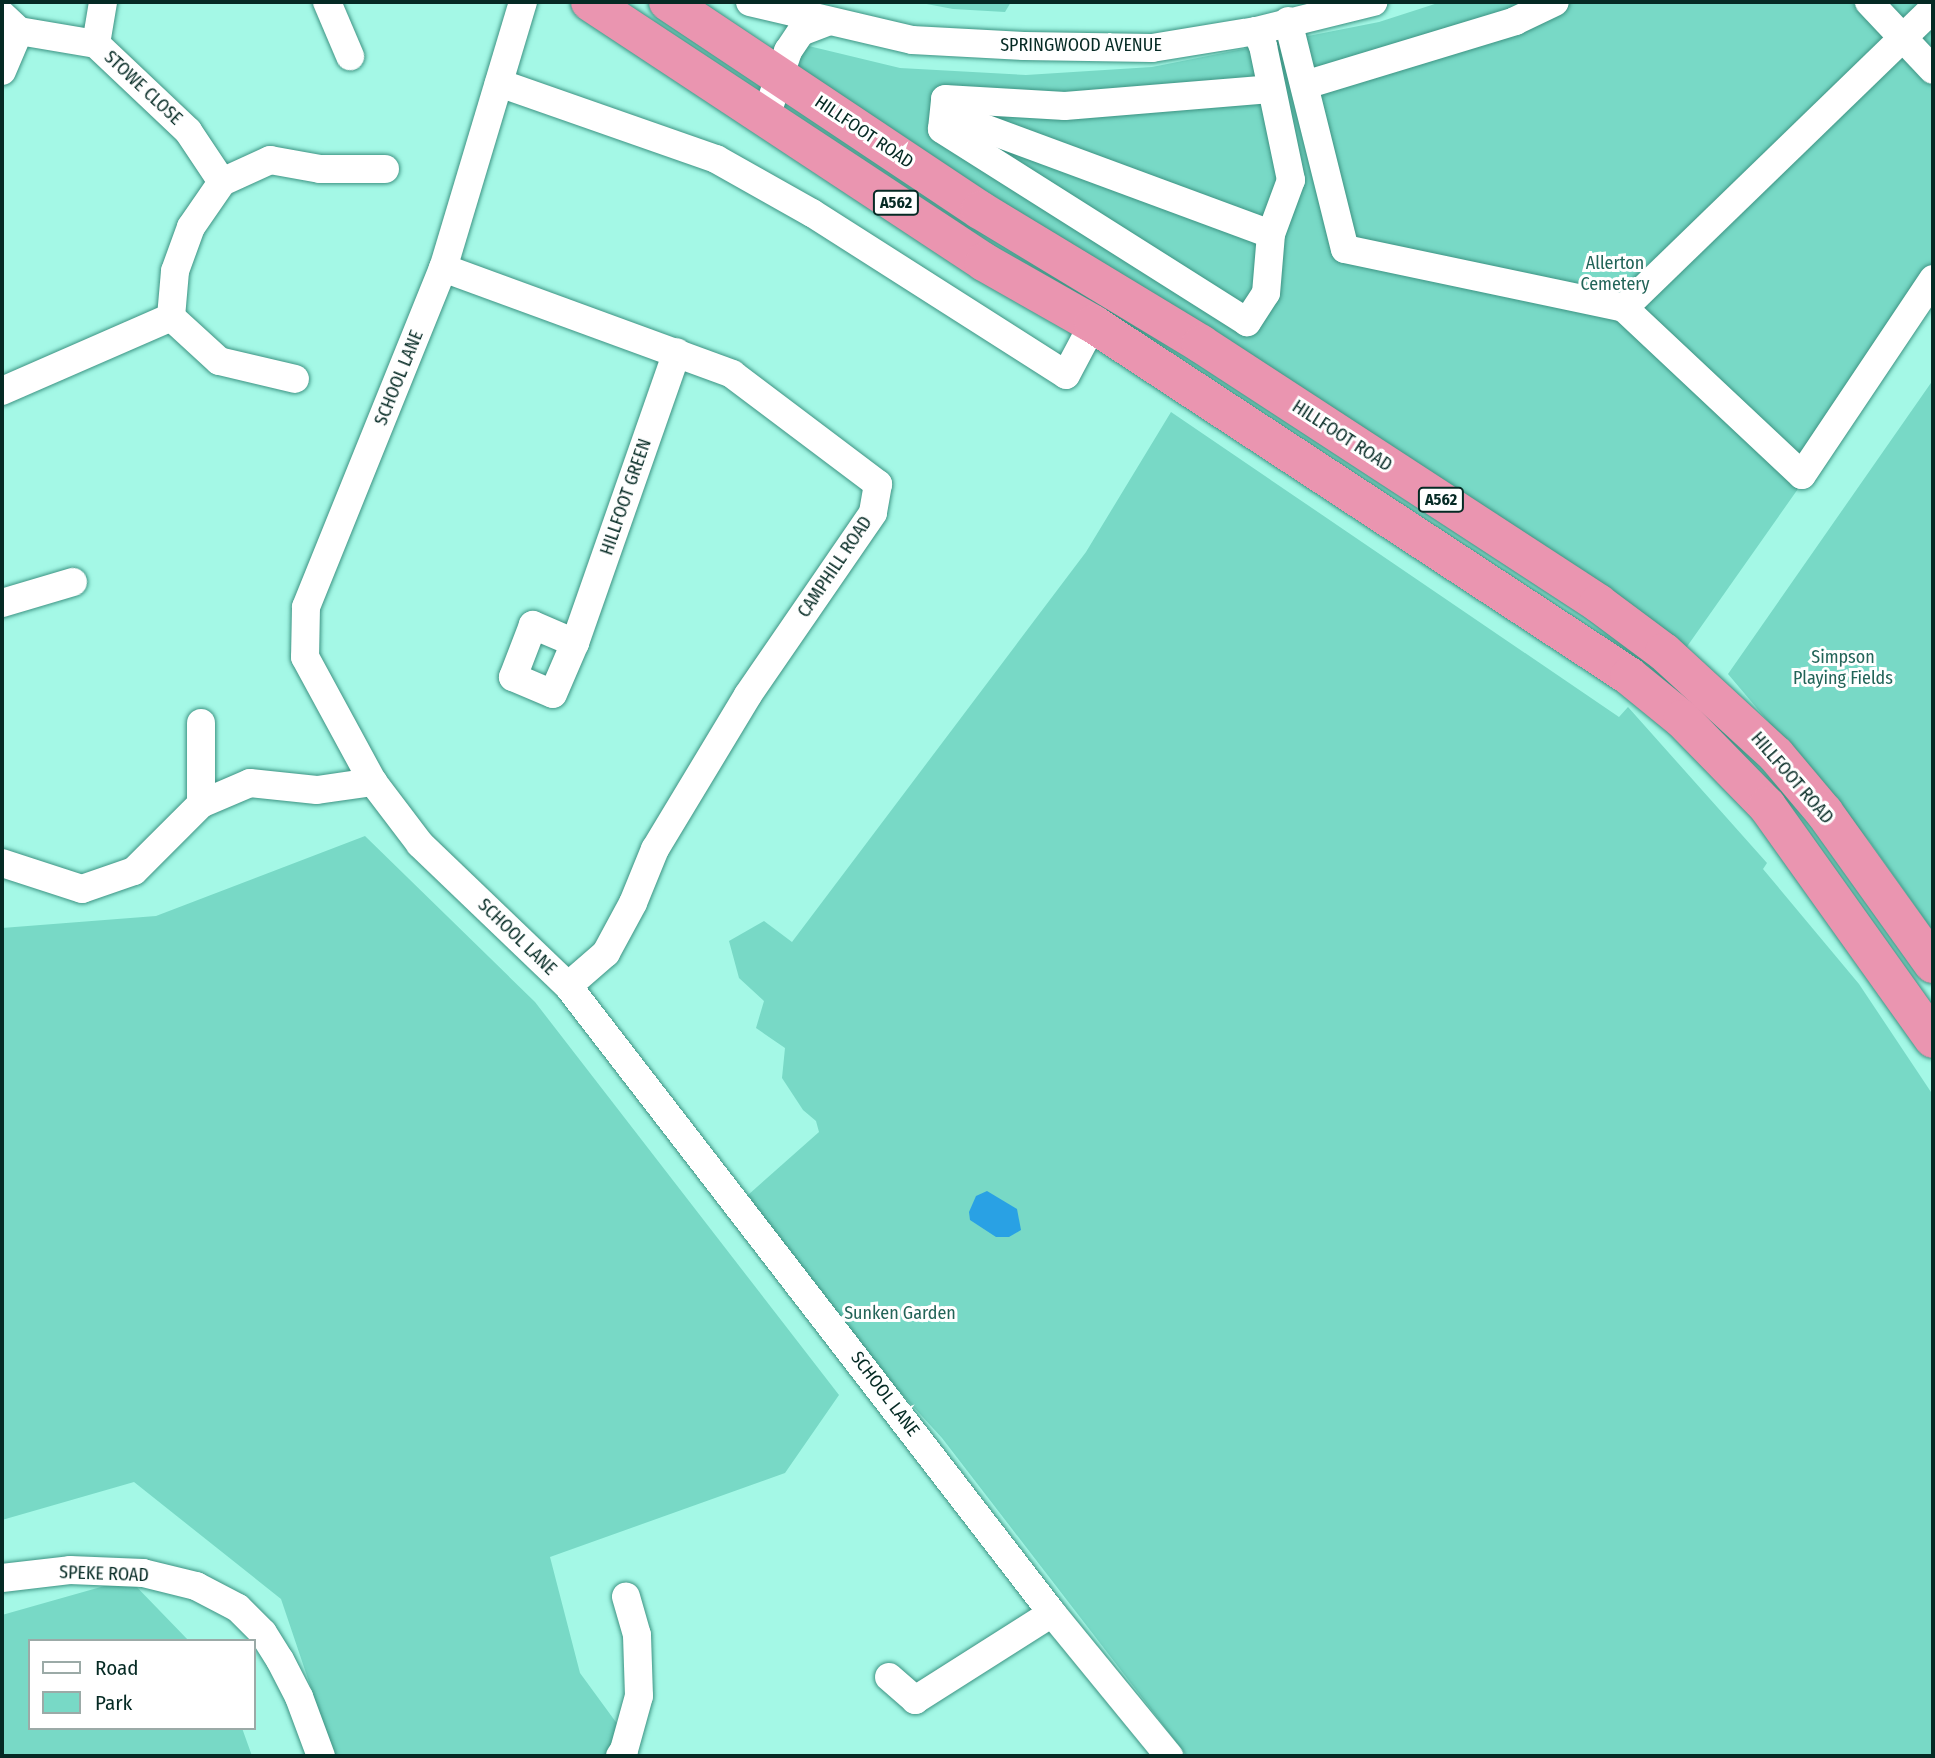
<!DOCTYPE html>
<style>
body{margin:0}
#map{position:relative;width:1935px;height:1758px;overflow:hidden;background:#a4f8e6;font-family:"Fira Sans Condensed",sans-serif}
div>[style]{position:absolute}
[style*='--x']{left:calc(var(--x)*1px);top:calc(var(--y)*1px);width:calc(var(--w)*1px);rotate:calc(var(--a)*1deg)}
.green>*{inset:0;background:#78d9c6}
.water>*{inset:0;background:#29a1e4}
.roads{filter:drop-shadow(0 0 2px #3d9383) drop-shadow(0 0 2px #3d9383)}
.minor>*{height:28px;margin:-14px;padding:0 14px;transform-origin:14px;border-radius:14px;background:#fff}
.highway>*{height:38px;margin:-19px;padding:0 19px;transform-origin:19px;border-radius:19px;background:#ea95b0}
span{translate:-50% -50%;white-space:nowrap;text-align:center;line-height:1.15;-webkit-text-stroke:6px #fff;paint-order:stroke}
.shield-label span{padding:2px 5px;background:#fff;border:2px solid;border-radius:5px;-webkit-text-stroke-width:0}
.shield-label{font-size:16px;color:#052a24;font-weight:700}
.street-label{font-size:18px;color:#052a24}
.park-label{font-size:18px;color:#226458}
.frame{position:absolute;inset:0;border:4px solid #052a24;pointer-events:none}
.legend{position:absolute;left:28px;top:1639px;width:228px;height:91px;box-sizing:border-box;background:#fff;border:2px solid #9baaa7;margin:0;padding:9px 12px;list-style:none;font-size:21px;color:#052a24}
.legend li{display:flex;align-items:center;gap:14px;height:35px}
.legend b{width:35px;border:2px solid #9baaa7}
</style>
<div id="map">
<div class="green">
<div style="clip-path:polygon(916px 2px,1011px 2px,1005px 12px,953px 9px)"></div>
<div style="clip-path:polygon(1441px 2px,1933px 2px,1933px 297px,1686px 648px,988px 192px,775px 60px,788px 41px,900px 68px,1026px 75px,1152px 67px,1379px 22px)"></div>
<div style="clip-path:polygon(1933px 380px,1933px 931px,1870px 842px,1728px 674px)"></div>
<div style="clip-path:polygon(1171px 412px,1619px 717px,1628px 707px,1767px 863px,1763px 869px,1859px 984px,1933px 1095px,1933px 1756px,1187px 1756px,942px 1438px,823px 1308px,748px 1195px,819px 1132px,816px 1121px,803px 1110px,782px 1078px,785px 1048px,756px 1028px,764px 1001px,739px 978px,729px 941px,764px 921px,792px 942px,1086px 552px)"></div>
<div style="clip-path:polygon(365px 836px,535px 1002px,839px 1395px,785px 1473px,550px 1557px,580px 1673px,629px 1740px,628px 1756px,334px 1756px,281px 1599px,134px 1482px,2px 1520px,2px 928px,156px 916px)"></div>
<div style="clip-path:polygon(129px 1579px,189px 1641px,30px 1641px,30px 1728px,242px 1728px,252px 1756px,2px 1756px,2px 1615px)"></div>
</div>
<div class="water">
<div style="clip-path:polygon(987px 1191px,1017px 1209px,1021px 1230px,1009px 1237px,996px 1237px,970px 1220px,969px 1212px,976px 1196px)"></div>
</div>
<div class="roads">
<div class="minor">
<div style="--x:327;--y:2;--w:59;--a:66.9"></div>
<div style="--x:523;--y:2;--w:278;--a:106.7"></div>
<div style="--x:443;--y:268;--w:366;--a:112"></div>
<div style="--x:306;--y:607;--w:50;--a:91.1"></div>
<div style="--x:305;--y:657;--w:142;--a:61.5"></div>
<div style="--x:373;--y:782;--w:78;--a:52.8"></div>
<div style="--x:420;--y:844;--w:205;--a:43.8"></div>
<div style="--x:568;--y:986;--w:792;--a:52.33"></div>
<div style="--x:1052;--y:1613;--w:185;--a:50.7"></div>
<div style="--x:750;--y:2;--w:166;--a:13.2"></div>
<div style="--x:912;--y:40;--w:112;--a:3.1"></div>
<div style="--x:1024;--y:46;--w:128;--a:0.9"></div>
<div style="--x:1152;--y:48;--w:105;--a:-9.3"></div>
<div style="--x:1256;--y:31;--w:121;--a:-13.9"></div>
<div style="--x:1869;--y:2;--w:93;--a:46.7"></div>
<div style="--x:2;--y:15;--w:23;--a:43"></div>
<div style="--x:19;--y:31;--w:78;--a:9.6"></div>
<div style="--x:96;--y:44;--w:127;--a:43.4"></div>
<div style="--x:188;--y:131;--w:61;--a:56.3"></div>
<div style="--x:1288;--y:21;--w:235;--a:76"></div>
<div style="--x:1345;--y:249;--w:285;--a:11.9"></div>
<div style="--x:1624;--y:308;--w:430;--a:-44.1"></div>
<div style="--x:1256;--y:31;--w:17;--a:65"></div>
<div style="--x:1263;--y:46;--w:137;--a:78.2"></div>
<div style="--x:1291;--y:180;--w:58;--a:110.3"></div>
<div style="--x:1271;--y:234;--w:59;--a:94.8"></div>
<div style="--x:1266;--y:293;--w:35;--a:123"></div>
<div style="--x:1247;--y:322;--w:361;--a:-147.7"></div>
<div style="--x:942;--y:129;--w:30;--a:-84"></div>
<div style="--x:945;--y:99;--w:120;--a:3.3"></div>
<div style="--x:1065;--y:106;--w:206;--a:-4.7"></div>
<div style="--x:96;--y:44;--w:43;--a:-80.5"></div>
<div style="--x:2;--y:71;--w:43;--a:-67"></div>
<div style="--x:499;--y:83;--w:230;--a:19.3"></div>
<div style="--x:716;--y:159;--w:110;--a:29.4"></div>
<div style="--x:812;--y:213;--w:301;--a:32.5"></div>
<div style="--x:1066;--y:375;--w:58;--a:-62.1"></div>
<div style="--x:1305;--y:85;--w:220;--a:-16.9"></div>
<div style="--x:1515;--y:21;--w:44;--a:-25.4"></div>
<div style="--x:946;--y:114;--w:346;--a:20.3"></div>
<div style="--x:766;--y:116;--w:69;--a:-71.3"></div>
<div style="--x:788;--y:51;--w:23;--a:-56"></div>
<div style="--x:801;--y:32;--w:30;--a:-21"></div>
<div style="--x:443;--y:268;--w:308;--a:20.1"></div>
<div style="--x:732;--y:374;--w:183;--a:37"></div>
<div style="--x:878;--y:484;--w:29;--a:100"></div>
<div style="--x:873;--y:513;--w:221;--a:124.5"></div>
<div style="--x:748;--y:695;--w:180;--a:121.1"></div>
<div style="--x:655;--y:849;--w:58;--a:112.2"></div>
<div style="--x:633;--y:903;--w:57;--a:118.4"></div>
<div style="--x:606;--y:953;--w:50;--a:139"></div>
<div style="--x:1624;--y:308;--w:244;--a:43.2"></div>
<div style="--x:1802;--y:475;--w:236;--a:-56.2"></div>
<div style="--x:171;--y:317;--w:65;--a:42.5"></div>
<div style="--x:219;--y:361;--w:78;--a:13.3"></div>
<div style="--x:2;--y:391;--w:184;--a:-23.6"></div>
<div style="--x:171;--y:317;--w:46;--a:-85"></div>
<div style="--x:175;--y:271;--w:47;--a:-70"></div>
<div style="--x:191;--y:227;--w:55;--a:-55.4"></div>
<div style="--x:222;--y:182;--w:53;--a:-24.6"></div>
<div style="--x:270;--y:160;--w:51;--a:10.2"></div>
<div style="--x:320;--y:169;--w:65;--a:0"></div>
<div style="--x:2;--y:603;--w:74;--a:-16.5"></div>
<div style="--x:575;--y:643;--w:46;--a:-156.8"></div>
<div style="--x:533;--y:625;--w:56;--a:111"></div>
<div style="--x:513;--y:677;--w:43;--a:23"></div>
<div style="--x:553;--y:694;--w:56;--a:-66.7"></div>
<div style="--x:575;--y:643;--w:308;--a:-70.7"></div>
<div style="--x:201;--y:723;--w:81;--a:90"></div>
<div style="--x:2;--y:863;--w:84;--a:18"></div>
<div style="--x:82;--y:889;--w:55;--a:-19.1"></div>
<div style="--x:134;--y:871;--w:95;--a:-45"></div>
<div style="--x:201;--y:804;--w:53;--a:-23.2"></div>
<div style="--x:250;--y:783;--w:67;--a:6"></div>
<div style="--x:317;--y:790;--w:57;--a:-8.1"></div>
<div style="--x:2;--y:1578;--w:68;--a:-6.7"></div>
<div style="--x:70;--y:1570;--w:73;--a:2.4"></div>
<div style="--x:143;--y:1573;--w:55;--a:13.8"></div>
<div style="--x:196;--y:1586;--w:47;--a:27.6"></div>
<div style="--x:238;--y:1608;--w:35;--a:45"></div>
<div style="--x:263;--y:1633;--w:32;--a:58"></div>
<div style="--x:280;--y:1660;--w:42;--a:62.8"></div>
<div style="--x:299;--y:1697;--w:63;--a:69.6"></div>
<div style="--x:889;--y:1677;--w:35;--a:41"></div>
<div style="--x:915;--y:1700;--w:162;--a:-32.4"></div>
<div style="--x:620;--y:1756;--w:7;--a:-56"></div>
<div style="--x:624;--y:1750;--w:56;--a:-74.5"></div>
<div style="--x:639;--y:1696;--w:61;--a:-91.9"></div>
<div style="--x:637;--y:1635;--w:40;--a:-106"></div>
</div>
<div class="highway">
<div style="--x:590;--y:2;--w:472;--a:33.4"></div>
<div style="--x:984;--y:262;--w:125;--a:29.6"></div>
<div style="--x:1093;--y:324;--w:641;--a:33.29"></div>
<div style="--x:1629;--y:676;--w:68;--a:39.1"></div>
<div style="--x:1682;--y:719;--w:122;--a:45.7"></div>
<div style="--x:1767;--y:806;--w:286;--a:54.5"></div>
<div style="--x:668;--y:2;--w:375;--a:33.7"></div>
<div style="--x:980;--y:210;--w:258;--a:31.2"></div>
<div style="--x:1201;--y:344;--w:474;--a:33.1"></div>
<div style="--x:1598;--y:603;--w:82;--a:36.6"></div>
<div style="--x:1664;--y:652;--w:152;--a:42.6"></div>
<div style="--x:1776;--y:755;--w:75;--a:49.9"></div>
<div style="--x:1824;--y:812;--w:187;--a:54.4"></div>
</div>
</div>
<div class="shield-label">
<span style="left:896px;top:203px">A562</span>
<span style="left:1441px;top:500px">A562</span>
</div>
<div class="street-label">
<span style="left:1081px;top:45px">SPRINGWOOD AVENUE</span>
<span style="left:143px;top:88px;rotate:43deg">STOWE CLOSE</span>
<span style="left:864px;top:132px;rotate:34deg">HILLFOOT ROAD</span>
<span style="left:399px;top:378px;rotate:-68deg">SCHOOL LANE</span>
<span style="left:1342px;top:436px;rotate:33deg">HILLFOOT ROAD</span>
<span style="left:626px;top:497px;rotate:-71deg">HILLFOOT GREEN</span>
<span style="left:835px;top:567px;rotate:-56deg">CAMPHILL ROAD</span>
<span style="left:1792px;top:778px;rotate:49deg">HILLFOOT ROAD</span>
<span style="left:517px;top:937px;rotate:44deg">SCHOOL LANE</span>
<span style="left:885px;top:1394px;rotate:53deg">SCHOOL LANE</span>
<span style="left:104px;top:1574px;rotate:2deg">SPEKE ROAD</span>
</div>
<div class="park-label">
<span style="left:1615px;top:274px">Allerton<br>Cemetery</span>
<span style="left:1843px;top:668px">Simpson<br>Playing Fields</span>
<span style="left:900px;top:1313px">Sunken Garden</span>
</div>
<div class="frame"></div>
<ul class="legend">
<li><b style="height:9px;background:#fff"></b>Road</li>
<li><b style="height:19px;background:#78d9c6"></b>Park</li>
</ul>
</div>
